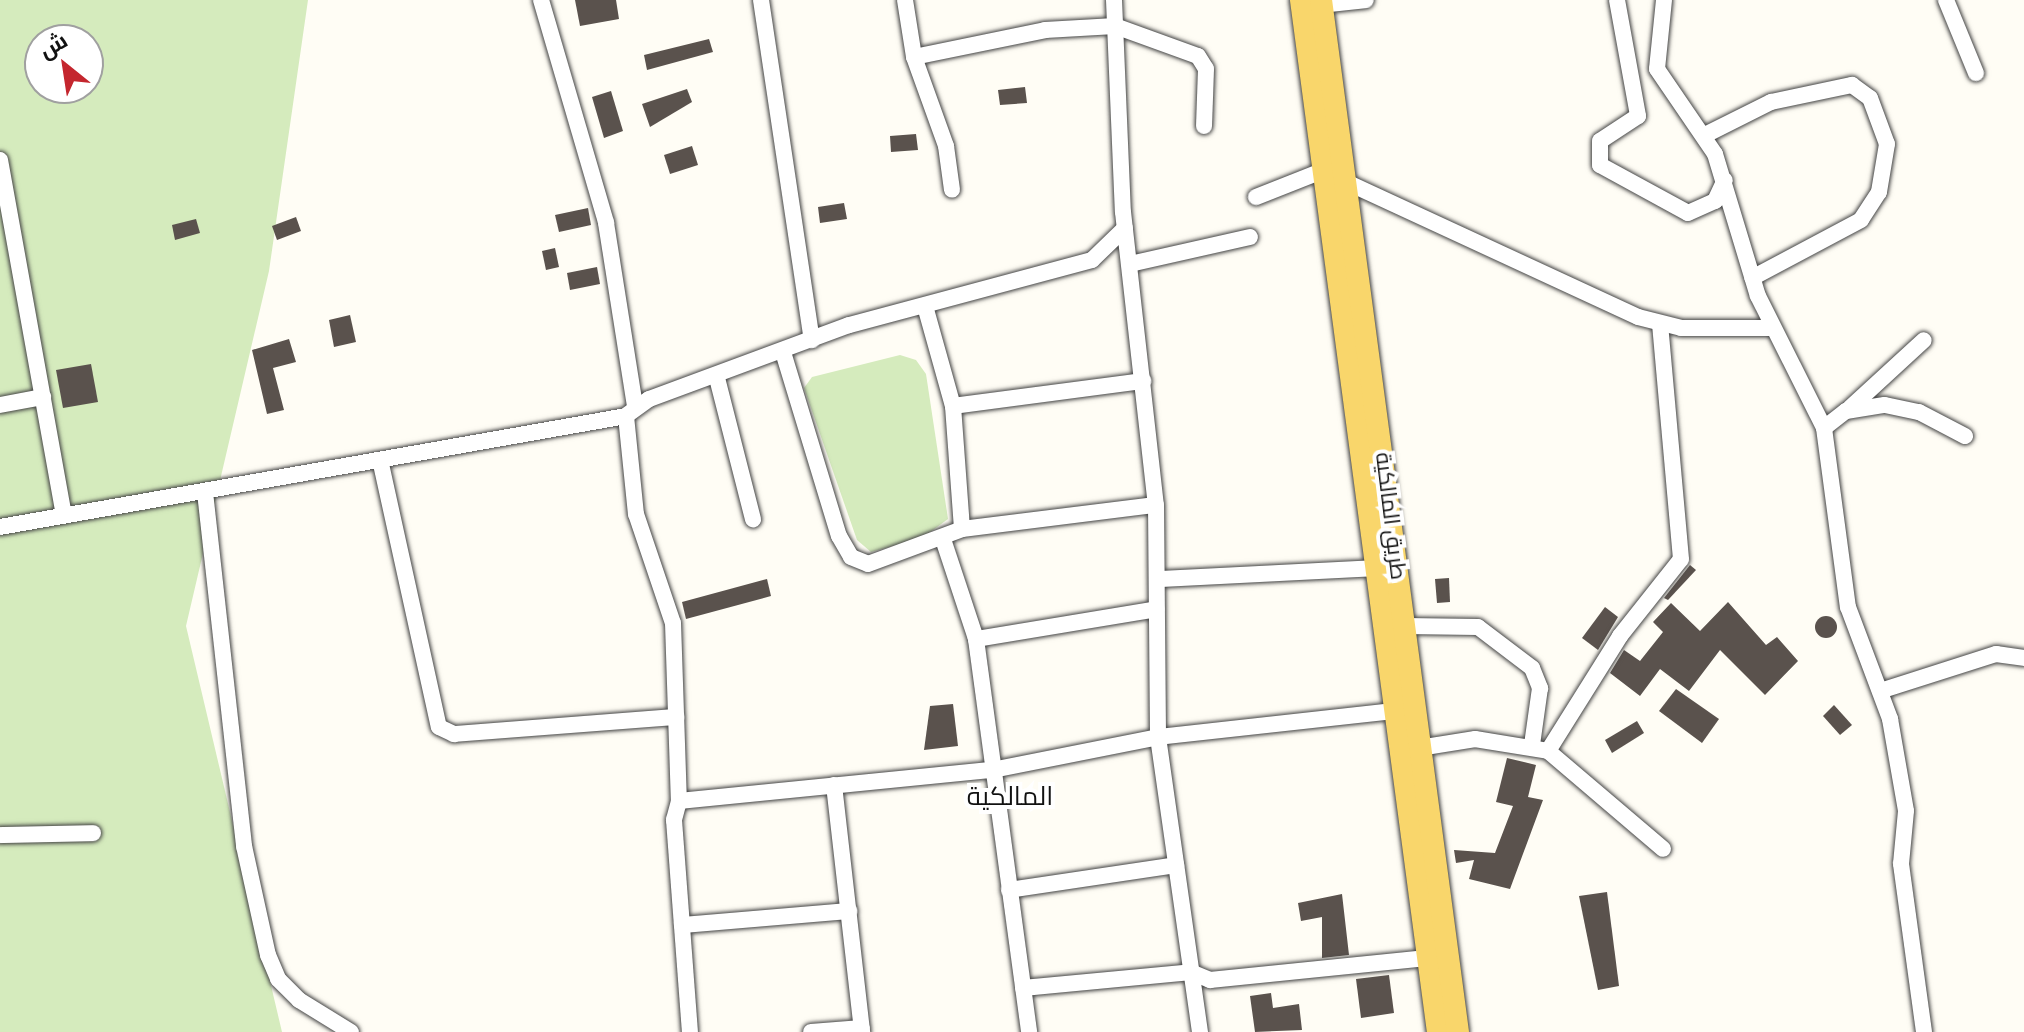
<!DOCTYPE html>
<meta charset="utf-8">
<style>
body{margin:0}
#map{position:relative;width:2024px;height:1032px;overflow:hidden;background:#fffdf5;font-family:Georgia,Cairo,serif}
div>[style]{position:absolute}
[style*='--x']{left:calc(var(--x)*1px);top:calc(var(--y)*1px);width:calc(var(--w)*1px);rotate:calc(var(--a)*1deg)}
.green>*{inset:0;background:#d5ebbd}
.building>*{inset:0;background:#5a524d}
.round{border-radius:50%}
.roads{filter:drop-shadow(0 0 2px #444) drop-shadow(0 0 2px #444)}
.minor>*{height:16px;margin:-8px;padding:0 8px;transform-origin:8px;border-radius:8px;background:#fff}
.major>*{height:22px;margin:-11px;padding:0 11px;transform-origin:11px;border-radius:11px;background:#f9d66b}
span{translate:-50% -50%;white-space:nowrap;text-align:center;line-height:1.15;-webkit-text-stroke:8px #fff;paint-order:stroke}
.street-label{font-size:22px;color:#111}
.quarter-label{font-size:26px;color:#111}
.north{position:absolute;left:24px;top:24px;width:80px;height:80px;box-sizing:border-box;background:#fff;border:2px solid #a0a0a0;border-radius:50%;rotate:330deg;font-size:22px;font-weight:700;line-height:32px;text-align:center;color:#111}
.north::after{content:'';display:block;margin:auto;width:28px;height:36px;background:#c4262e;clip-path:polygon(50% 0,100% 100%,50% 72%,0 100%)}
</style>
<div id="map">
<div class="green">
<div style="clip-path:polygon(evenodd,0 0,308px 0,269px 271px,186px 626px,282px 1032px,0 1032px,0 0,40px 40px,88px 40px,88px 88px,40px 88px,40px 40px)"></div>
<div style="clip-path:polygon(900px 355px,916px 360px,926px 374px,948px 519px,922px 538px,871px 552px,857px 540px,804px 388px,812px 377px)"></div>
</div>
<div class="building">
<div style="clip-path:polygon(575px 0,616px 0,619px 19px,580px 26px)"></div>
<div style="clip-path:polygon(709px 39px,713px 52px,647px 70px,644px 55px)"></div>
<div style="clip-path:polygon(1025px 87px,1027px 103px,1000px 105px,998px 90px)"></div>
<div style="clip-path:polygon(687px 89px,692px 102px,650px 127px,642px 104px)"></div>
<div style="clip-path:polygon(611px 91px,623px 131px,604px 138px,592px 97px)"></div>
<div style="clip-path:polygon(916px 134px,918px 150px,891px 152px,890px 136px)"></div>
<div style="clip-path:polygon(692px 146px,698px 165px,670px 174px,664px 155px)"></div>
<div style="clip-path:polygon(844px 203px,847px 219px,820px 223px,818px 207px)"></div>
<div style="clip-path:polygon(588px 208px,591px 225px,559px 232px,555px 215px)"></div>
<div style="clip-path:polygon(296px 217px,301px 231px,277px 240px,272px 226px)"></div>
<div style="clip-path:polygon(196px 219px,200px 233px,175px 240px,172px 225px)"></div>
<div style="clip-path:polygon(555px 248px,559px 267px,546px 270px,542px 251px)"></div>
<div style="clip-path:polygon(597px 267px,600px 284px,570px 290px,567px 273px)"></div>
<div style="clip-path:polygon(350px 315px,356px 342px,334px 347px,329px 320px)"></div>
<div style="clip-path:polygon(289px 339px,296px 362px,273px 368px,284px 410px,267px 414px,252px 350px)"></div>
<div style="clip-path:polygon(91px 364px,98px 402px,63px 408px,56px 370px)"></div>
<div style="clip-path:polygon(1690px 565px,1696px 570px,1668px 600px,1664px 598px)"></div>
<div style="clip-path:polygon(1449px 578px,1450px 602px,1437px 603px,1435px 579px)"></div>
<div style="clip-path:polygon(767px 579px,771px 596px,686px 619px,682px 602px)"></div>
<div style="clip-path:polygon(1728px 602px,1766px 645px,1777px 637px,1798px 661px,1765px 695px,1720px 650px,1689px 691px,1660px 669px,1640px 696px,1610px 673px,1624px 650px,1640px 661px,1663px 632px,1653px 622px,1671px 603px,1700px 631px)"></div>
<div style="clip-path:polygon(1605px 607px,1618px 617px,1598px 650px,1582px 638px)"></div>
<div class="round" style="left:1815px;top:616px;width:22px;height:22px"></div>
<div style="clip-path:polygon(1676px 689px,1719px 719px,1702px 743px,1659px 711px)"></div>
<div style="clip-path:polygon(953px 704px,958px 746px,924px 750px,930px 706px)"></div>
<div style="clip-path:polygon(1834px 705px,1852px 725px,1840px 735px,1823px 716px)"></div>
<div style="clip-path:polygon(1637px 721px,1644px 733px,1612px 753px,1605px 740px)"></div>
<div style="clip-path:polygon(1507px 758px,1536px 765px,1528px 797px,1543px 800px,1510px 889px,1469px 879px,1474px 860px,1456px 863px,1454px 850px,1495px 853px,1513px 806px,1496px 802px)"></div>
<div style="clip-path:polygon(1607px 892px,1619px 986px,1598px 990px,1579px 896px)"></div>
<div style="clip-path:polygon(1342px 894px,1349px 955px,1322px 958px,1322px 917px,1301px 921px,1298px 903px)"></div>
<div style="clip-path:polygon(1389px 975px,1394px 1013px,1361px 1018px,1356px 979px)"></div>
<div style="clip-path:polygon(1271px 993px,1273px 1008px,1299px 1004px,1302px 1030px,1255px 1032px,1250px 996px)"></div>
</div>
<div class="roads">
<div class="minor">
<div style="--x:541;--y:0;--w:232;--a:73.7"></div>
<div style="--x:606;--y:223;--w:185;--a:81"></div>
<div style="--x:761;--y:0;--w:344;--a:81.5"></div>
<div style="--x:905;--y:0;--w:58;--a:81"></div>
<div style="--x:914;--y:57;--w:134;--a:-11.6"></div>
<div style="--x:1045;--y:30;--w:70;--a:-3.3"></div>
<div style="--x:1115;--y:26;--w:88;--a:19.9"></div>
<div style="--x:1198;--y:56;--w:15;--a:58"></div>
<div style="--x:1206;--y:69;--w:57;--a:92"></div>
<div style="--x:1114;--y:0;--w:212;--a:87.6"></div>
<div style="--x:1123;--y:212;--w:295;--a:83.6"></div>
<div style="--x:1156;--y:505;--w:232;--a:89.5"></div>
<div style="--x:1158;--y:737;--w:298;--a:81.9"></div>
<div style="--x:1617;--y:0;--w:118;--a:79.7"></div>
<div style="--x:1638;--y:116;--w:45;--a:146.7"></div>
<div style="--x:1600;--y:141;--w:24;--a:90"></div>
<div style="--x:1600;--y:165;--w:100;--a:28.6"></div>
<div style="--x:1688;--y:213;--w:30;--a:-24"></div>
<div style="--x:1715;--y:201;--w:23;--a:-65"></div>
<div style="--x:1664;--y:0;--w:69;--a:95.8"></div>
<div style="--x:1657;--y:69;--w:103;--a:55.7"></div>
<div style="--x:1715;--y:154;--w:148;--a:73.2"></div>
<div style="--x:1758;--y:296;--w:148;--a:63.4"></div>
<div style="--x:1824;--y:428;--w:181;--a:82.4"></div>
<div style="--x:1848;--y:607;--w:120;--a:69.4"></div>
<div style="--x:1890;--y:719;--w:93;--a:80.1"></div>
<div style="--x:1906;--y:811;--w:53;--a:95.4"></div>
<div style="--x:1901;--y:864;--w:170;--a:82.2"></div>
<div style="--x:1946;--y:0;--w:79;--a:67.7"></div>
<div style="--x:1321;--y:5;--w:45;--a:-6.3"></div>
<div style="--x:914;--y:57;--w:95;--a:70.2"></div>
<div style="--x:946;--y:146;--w:44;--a:82.2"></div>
<div style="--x:1705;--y:135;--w:74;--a:-26.6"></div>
<div style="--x:1771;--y:102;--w:83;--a:-11.9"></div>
<div style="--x:1852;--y:85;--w:22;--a:36"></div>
<div style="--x:1870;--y:98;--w:49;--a:69.7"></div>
<div style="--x:1887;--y:144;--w:49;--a:99.5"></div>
<div style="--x:1879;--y:192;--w:33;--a:123"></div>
<div style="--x:1861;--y:220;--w:123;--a:152"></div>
<div style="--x:0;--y:160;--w:361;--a:79.8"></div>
<div style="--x:1344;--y:181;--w:324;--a:24.8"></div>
<div style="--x:1638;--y:317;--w:44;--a:14.3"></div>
<div style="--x:1681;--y:328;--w:91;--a:0"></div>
<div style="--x:1256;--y:197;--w:71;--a:-21.5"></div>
<div style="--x:1125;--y:228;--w:46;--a:135.9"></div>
<div style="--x:1092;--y:260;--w:252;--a:165"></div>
<div style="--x:849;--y:325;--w:213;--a:159.7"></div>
<div style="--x:649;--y:399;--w:29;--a:144"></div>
<div style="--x:626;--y:416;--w:99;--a:84.2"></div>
<div style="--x:636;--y:514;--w:115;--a:71.3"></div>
<div style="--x:673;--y:623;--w:178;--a:88.1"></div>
<div style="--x:679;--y:801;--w:315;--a:-5.7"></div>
<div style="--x:992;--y:770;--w:169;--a:-11.2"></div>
<div style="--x:1158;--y:737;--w:236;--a:-6.3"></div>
<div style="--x:1130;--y:264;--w:123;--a:-12.7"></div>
<div style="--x:925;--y:306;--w:104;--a:74.4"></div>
<div style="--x:953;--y:406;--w:123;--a:85.8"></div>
<div style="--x:783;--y:352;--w:192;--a:73.1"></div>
<div style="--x:839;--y:536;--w:24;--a:60"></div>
<div style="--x:851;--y:557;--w:18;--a:22"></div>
<div style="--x:868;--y:564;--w:100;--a:-20.4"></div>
<div style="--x:962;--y:529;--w:195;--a:-7.1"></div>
<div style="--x:717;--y:378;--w:146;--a:75.7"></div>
<div style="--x:0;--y:405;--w:44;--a:-10.5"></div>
<div style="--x:953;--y:406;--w:192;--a:-7.5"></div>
<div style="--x:1850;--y:408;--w:100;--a:-42.6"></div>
<div style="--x:1824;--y:428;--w:28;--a:-38"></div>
<div style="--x:1846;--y:411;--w:39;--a:-9"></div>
<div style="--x:1885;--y:405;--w:35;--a:12"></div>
<div style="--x:1919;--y:412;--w:52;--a:27.6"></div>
<div style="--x:381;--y:464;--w:269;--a:77.6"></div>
<div style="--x:439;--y:727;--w:17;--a:25"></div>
<div style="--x:454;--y:734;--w:223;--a:-4.4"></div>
<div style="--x:205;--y:492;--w:356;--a:83.7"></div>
<div style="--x:244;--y:846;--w:112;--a:77.6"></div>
<div style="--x:268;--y:955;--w:26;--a:67"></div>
<div style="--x:278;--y:979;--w:30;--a:45"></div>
<div style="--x:299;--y:1000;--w:61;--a:31.6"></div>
<div style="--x:0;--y:527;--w:636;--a:-10.05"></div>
<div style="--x:943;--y:539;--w:105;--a:71.7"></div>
<div style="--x:976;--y:639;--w:397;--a:82.3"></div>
<div style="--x:1159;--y:579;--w:216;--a:-2.9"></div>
<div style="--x:1405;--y:626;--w:73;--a:0.8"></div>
<div style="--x:1478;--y:627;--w:68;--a:37.2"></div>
<div style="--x:1532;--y:668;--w:22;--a:68"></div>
<div style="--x:1540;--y:688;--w:58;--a:98"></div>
<div style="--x:976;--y:639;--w:183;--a:-9.4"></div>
<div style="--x:1880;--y:691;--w:122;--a:-17.7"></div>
<div style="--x:1996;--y:654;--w:28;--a:8"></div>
<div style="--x:1419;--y:748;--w:57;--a:-9.1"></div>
<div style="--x:1475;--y:739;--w:74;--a:9.3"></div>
<div style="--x:1548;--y:751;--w:151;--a:40.4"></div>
<div style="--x:1548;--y:751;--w:136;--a:-57.9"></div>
<div style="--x:1620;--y:636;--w:98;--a:-51.6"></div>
<div style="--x:1681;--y:559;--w:236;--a:-95.1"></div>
<div style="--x:834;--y:785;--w:249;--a:83.5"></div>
<div style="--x:679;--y:801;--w:20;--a:105"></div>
<div style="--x:674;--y:820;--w:213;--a:85.7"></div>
<div style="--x:0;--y:835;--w:93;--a:-1.2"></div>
<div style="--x:1009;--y:890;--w:169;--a:-8.5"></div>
<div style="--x:682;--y:925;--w:168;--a:-4.8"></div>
<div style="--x:1023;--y:988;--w:169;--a:-5.4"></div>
<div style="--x:1191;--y:972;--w:21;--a:23"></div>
<div style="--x:1210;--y:980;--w:218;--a:-5.8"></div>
<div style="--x:811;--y:1032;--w:51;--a:-4.5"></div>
</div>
<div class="major">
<div style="--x:1301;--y:0;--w:1041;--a:82.44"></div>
<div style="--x:1321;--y:0;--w:1041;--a:82.44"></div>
</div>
</div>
<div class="street-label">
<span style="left:1391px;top:516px;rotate:83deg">طريق المالكية</span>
</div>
<div class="quarter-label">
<span style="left:1010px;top:796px">المالكية</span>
</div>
<div class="north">ش</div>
</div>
